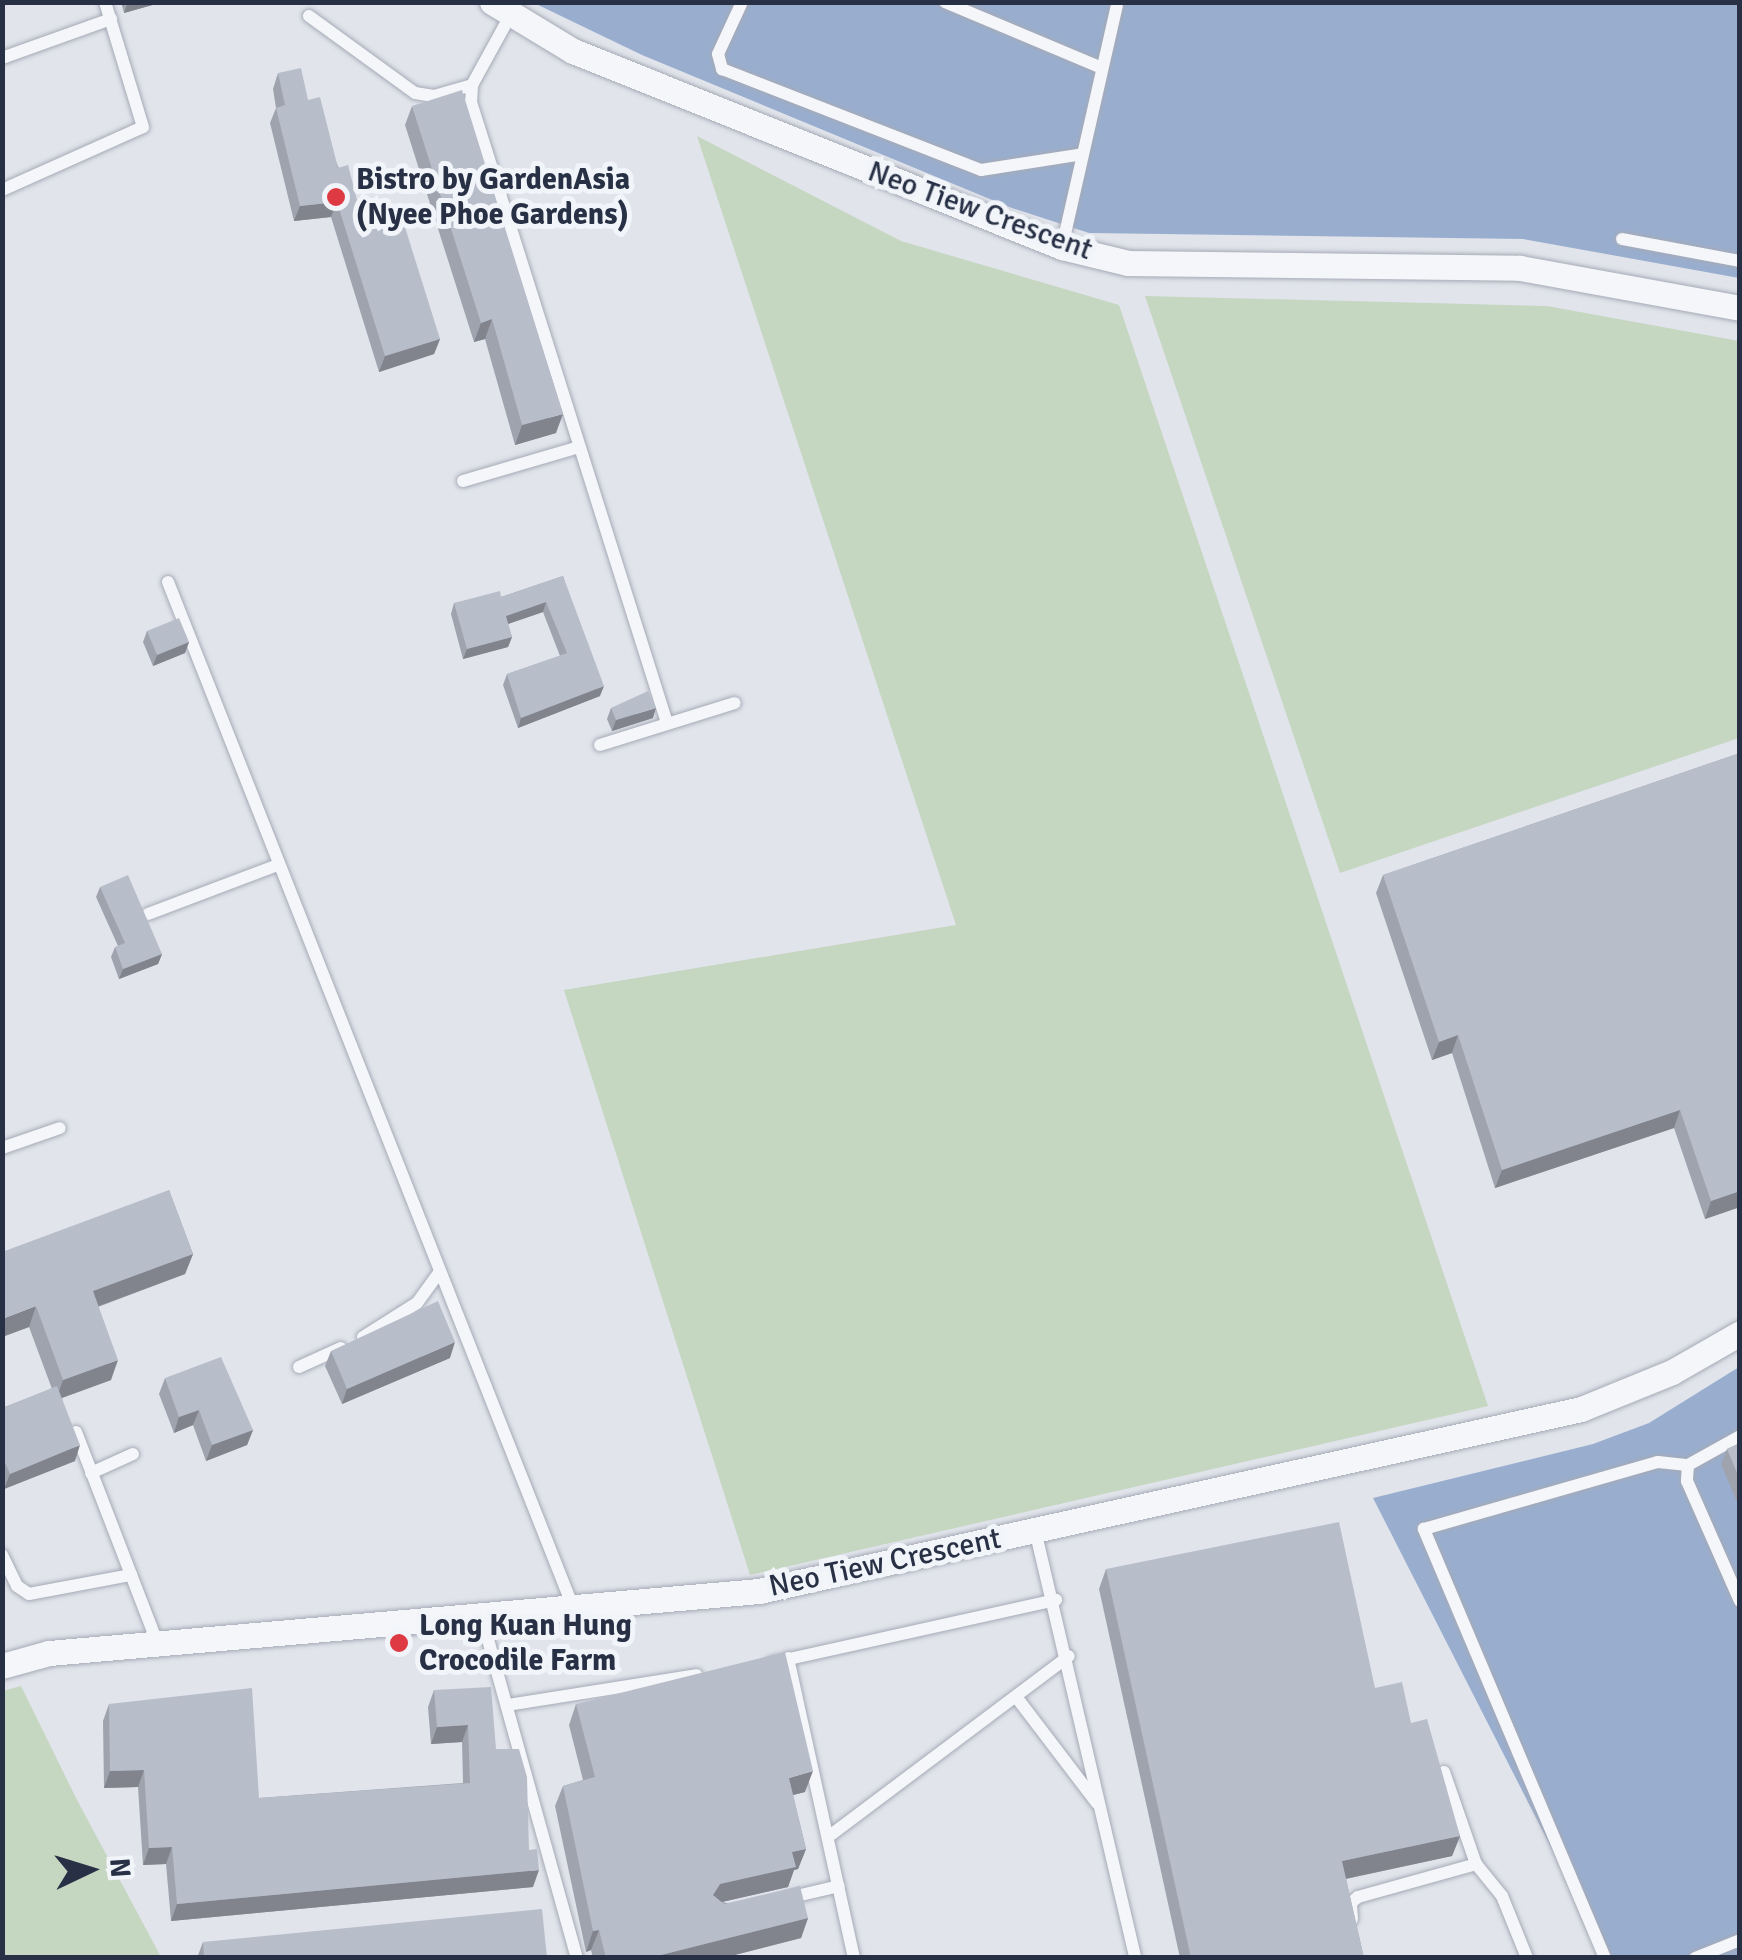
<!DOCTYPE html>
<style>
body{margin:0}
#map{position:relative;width:1742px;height:1960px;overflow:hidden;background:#e1e4eb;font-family:Signika,sans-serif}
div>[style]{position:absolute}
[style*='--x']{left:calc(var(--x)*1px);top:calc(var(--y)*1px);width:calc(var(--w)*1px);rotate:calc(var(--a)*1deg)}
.green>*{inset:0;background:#c5d6c1}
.water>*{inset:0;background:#99aecf}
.roads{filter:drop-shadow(0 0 2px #a5aab6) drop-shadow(0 0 2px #a5aab6)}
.service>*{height:12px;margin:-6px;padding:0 6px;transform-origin:6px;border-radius:6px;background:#f5f6f9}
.minor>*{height:25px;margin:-12.5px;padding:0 12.5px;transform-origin:12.5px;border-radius:12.5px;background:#f5f6f9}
.wall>*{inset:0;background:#9ea3ae}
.shaded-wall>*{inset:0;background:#81848d}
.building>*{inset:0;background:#b8bdca}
.dots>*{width:28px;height:28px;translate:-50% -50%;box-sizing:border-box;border:5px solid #f1f4f8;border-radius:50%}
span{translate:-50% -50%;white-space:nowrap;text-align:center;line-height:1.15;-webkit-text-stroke:10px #f1f4f8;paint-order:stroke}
.poi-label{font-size:30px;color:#273045;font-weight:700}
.left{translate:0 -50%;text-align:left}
.street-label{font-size:30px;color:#273045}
.frame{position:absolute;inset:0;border:5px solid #273045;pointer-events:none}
.north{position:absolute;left:40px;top:1820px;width:100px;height:100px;-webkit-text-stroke:8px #f1f4f8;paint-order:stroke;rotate:86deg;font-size:28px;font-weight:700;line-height:40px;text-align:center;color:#273045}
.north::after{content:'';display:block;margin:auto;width:35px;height:45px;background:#273045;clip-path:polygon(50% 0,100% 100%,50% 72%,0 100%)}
</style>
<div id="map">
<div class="green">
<div style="clip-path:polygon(697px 136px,901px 241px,1119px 305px,1488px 1406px,750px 1575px,564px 990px,956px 925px)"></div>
<div style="clip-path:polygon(1145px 296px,1547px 306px,1739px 341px,1739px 738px,1340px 873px)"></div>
<div style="clip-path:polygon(21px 1686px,76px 1798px,161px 1957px,3px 1957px,3px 1691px)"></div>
</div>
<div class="water">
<div style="clip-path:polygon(534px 3px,1739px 3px,1739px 278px,1523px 239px,1089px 233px,1009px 207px,642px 55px)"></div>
<div style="clip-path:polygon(1739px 1367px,1739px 1957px,1607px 1957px,1373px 1498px,1593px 1444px,1649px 1423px)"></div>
</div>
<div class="roads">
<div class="service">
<div style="--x:742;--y:2;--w:57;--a:114.8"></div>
<div style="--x:718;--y:54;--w:16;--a:75"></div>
<div style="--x:722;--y:69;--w:278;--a:21.3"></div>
<div style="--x:981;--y:170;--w:103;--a:-8.9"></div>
<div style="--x:945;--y:2;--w:170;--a:22.8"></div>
<div style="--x:309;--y:16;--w:131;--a:36"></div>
<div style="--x:415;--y:93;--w:19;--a:9"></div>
<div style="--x:434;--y:96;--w:40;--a:-16"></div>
<div style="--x:510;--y:16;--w:79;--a:118.8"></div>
<div style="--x:472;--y:85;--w:17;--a:93"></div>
<div style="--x:471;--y:102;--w:651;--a:72.48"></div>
<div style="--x:2;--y:58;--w:116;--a:-19.7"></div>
<div style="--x:2;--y:190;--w:154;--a:-24.1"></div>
<div style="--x:143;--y:127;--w:131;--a:-106.9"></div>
<div style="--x:1622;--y:239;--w:120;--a:10.6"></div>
<div style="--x:1062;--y:247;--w:248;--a:-77.2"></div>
<div style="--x:463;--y:481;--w:121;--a:-16.3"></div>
<div style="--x:168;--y:582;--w:1102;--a:68.44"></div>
<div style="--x:600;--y:745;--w:141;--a:-17.3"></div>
<div style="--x:148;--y:914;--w:139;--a:-20.7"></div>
<div style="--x:2;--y:1148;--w:61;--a:-19"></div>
<div style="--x:363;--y:1337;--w:64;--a:-32.2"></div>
<div style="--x:417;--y:1303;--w:39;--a:-54"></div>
<div style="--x:299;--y:1367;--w:46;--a:-24.3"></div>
<div style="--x:76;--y:1432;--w:227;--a:68.9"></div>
<div style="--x:1688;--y:1465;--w:16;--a:94"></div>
<div style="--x:1687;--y:1481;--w:131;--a:66.2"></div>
<div style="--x:91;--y:1473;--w:46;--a:-24.3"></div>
<div style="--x:1035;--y:1530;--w:440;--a:76.8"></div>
<div style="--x:2;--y:1555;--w:34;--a:64"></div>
<div style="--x:17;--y:1586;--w:14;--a:34"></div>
<div style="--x:29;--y:1594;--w:104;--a:-10.6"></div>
<div style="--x:482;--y:1618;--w:353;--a:74.4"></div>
<div style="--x:788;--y:1658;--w:307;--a:77.6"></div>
<div style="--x:771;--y:1663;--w:292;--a:-12.5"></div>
<div style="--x:1017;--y:1698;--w:132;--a:52.7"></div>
<div style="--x:508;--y:1705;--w:191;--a:-9"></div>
<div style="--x:1444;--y:1772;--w:97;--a:70.8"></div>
<div style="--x:1476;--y:1864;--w:41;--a:50.9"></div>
<div style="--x:1502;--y:1896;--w:67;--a:68"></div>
<div style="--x:828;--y:1837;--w:301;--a:-36.9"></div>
<div style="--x:788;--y:1898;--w:52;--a:-13.2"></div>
<div style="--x:1352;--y:1919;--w:16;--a:-94"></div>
<div style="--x:1351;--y:1903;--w:9;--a:-41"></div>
<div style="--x:1358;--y:1897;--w:123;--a:-15.6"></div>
<div style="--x:1605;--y:1958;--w:466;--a:-112.9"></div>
<div style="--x:1424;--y:1529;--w:243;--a:-16"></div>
<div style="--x:1658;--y:1462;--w:30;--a:6"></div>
<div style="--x:1688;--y:1465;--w:60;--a:-29.1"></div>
<div style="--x:1695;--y:1958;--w:48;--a:-21.8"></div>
</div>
<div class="minor">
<div style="--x:492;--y:2;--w:95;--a:31.2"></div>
<div style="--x:573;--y:51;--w:527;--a:21.84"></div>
<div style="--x:1062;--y:247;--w:68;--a:13.6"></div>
<div style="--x:1128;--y:263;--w:392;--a:0.7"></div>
<div style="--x:1520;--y:268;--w:224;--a:10.3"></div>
<div style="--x:2;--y:1666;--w:49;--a:-15.5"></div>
<div style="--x:49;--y:1653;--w:713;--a:-4.99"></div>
<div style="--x:759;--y:1591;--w:842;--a:-12.48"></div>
<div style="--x:1581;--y:1409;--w:98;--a:-22.1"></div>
<div style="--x:1672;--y:1372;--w:78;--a:-29.8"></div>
</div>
</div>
<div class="wall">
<div style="clip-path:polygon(121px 2px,163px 2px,124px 13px)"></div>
<div style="clip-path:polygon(278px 73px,308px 100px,362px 219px,440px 339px,434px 354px,379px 372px,331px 217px,294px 221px,270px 123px,276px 108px,273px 89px)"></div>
<div style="clip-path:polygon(412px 106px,556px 433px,515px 445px,485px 339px,474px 342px,405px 125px)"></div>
<div style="clip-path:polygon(563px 576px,600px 696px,518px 728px,503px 685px,507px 674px,560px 656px,543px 612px,508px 624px,512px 637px,508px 647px,463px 659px,451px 614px,454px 603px,501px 597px)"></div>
<div style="clip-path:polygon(147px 631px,189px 642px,185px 653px,153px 666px,143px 642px)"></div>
<div style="clip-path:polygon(611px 708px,653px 718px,612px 731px,607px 719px)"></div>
<div style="clip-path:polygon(1740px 753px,1740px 1207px,1705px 1219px,1674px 1128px,1495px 1188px,1452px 1053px,1432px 1060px,1376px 893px,1383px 875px)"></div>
<div style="clip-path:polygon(100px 887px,162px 954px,158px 964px,119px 979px,111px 957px,115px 947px,118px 946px,96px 897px)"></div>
<div style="clip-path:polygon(169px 1190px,193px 1254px,185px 1274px,98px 1307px,111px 1380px,62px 1398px,75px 1461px,4px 1489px,2px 1486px,2px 1408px,52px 1389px,29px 1327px,2px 1337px)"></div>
<div style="clip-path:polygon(331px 1351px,450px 1358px,342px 1404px,325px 1366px)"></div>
<div style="clip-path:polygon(165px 1378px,253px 1430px,247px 1445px,206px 1461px,193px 1425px,174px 1433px,159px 1394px)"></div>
<div style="clip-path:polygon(1740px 1443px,1740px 1509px,1721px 1464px,1727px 1449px)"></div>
<div style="clip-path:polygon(1106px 1569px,1375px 1688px,1411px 1723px,1460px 1836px,1452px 1856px,1346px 1879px,1364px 1958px,1180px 1958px,1099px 1589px)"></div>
<div style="clip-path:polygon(434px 1690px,496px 1749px,529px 1850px,533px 1887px,171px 1921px,166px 1864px,143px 1865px,138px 1787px,104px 1788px,103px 1721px,109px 1704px,259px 1798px,463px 1783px,462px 1742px,431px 1744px,428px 1707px)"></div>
<div style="clip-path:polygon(576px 1704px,805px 1792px,793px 1795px,806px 1849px,798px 1869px,794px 1870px,788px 1887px,722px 1902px,808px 1918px,801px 1938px,723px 1958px,593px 1958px,591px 1950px,586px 1952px,555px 1806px,563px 1786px,583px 1780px,569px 1725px)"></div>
<div style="clip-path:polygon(203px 1942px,547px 1958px,197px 1958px)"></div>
</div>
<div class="shaded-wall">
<div style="clip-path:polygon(128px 2px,163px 2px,124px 13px)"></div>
<div style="clip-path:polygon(337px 202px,331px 217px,294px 221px,300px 206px)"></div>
<div style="clip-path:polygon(492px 319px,485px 339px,474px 342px,481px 323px)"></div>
<div style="clip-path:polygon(440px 339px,434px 354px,379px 372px,385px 356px)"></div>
<div style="clip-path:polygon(563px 414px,556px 433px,515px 445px,522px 425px)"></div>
<div style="clip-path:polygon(546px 602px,543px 612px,502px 626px,506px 616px)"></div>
<div style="clip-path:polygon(512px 637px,508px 647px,463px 659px,467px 649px)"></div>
<div style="clip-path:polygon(189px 642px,185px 653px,153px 666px,157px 655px)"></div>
<div style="clip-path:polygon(604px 686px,600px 696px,518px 728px,521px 718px)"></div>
<div style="clip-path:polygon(656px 708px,653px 718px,612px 731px,616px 720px)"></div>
<div style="clip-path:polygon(162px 954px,158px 964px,119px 979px,123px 969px)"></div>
<div style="clip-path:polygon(1458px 1035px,1452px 1053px,1432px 1060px,1439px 1042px)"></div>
<div style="clip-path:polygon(1680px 1110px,1674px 1128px,1495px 1188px,1502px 1170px)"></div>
<div style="clip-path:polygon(1740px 1191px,1740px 1207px,1705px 1219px,1711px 1201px)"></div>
<div style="clip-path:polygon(193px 1254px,185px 1274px,85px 1311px,93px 1291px)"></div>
<div style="clip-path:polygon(36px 1306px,29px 1327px,2px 1337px,2px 1319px)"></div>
<div style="clip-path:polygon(455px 1342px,450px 1358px,342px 1404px,347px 1389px)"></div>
<div style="clip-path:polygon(118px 1360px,111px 1380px,56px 1400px,63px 1380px)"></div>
<div style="clip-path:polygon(199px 1410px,193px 1425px,174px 1433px,179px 1417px)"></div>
<div style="clip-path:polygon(253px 1430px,247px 1445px,206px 1461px,212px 1445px)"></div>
<div style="clip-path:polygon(80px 1445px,75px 1461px,4px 1489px,10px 1474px)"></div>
<div style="clip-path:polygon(468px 1725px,462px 1742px,431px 1744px,437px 1727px)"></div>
<div style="clip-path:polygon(144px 1770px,138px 1787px,104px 1788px,110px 1771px)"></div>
<div style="clip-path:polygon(813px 1771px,805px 1792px,781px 1798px,789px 1778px)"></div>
<div style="clip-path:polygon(1460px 1836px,1452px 1856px,1335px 1881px,1342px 1861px)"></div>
<div style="clip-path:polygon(172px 1847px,166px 1864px,143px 1865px,149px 1848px)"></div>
<div style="clip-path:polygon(806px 1849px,798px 1869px,794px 1870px,788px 1887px,713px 1904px,713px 1895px,720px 1884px,792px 1852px)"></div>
<div style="clip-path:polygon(539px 1870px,533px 1887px,171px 1921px,177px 1904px)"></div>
<div style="clip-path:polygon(808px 1918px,801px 1938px,723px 1958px,649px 1958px)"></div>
<div style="clip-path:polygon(599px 1930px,591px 1950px,586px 1952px,593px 1931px)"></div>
</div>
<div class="building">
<div style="clip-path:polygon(301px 68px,308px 100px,320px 97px,338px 168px,348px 165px,362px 219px,399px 208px,440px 339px,385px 356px,337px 202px,300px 206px,276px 108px,285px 105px,278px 73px)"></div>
<div style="clip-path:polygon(462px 90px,563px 414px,522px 425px,492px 319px,481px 323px,412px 106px)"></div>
<div style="clip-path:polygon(563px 576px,604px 686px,521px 718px,507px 674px,567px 653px,546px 602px,506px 616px,512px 637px,467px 649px,454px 603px,500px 591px,501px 597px)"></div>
<div style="clip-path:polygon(179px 618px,189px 642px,157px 655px,147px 631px)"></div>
<div style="clip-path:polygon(648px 691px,656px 708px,616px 720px,611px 708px)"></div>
<div style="clip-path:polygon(1740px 753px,1740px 1191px,1711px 1201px,1680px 1110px,1502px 1170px,1458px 1035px,1439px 1042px,1383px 875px)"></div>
<div style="clip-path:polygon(128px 875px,162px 954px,123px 969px,115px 947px,125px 943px,100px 887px)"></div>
<div style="clip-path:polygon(169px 1190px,193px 1254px,93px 1291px,118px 1360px,63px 1380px,36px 1306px,2px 1319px,2px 1252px)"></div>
<div style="clip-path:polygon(438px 1301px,455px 1342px,347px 1389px,331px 1351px)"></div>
<div style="clip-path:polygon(221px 1357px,253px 1430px,212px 1445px,199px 1410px,179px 1417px,165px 1378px)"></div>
<div style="clip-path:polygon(57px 1386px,80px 1445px,10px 1474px,2px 1456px,2px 1408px)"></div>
<div style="clip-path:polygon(1740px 1443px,1740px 1480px,1727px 1449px)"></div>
<div style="clip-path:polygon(1339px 1522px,1375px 1688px,1402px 1682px,1411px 1723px,1427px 1719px,1460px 1836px,1342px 1861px,1364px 1958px,1191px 1958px,1106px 1569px)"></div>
<div style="clip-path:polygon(785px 1652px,813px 1771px,789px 1778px,806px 1849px,792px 1852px,796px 1867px,720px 1884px,713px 1895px,724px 1904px,800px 1886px,808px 1918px,649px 1958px,606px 1958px,599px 1930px,593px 1931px,563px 1786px,595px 1777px,576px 1704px)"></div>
<div style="clip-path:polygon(491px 1687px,496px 1749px,519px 1749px,527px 1777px,529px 1850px,537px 1849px,539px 1870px,177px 1904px,172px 1847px,149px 1848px,144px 1770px,110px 1771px,109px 1704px,252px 1688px,259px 1798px,470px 1783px,468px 1725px,437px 1727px,434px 1690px)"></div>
<div style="clip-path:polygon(542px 1909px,547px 1958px,204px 1958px,203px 1942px)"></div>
</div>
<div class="dots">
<div style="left:336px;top:197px;background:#dd3a44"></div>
<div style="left:399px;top:1643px;background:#dd3a44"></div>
</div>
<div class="poi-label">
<span class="left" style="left:356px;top:197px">Bistro by GardenAsia<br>(Nyee Phoe Gardens)</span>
<span class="left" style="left:419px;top:1643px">Long Kuan Hung<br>Crocodile Farm</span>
</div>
<div class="street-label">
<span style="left:980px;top:211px;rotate:20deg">Neo Tiew Crescent</span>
<span style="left:885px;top:1563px;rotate:-12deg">Neo Tiew Crescent</span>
</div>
<div class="frame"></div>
<div class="north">N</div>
</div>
